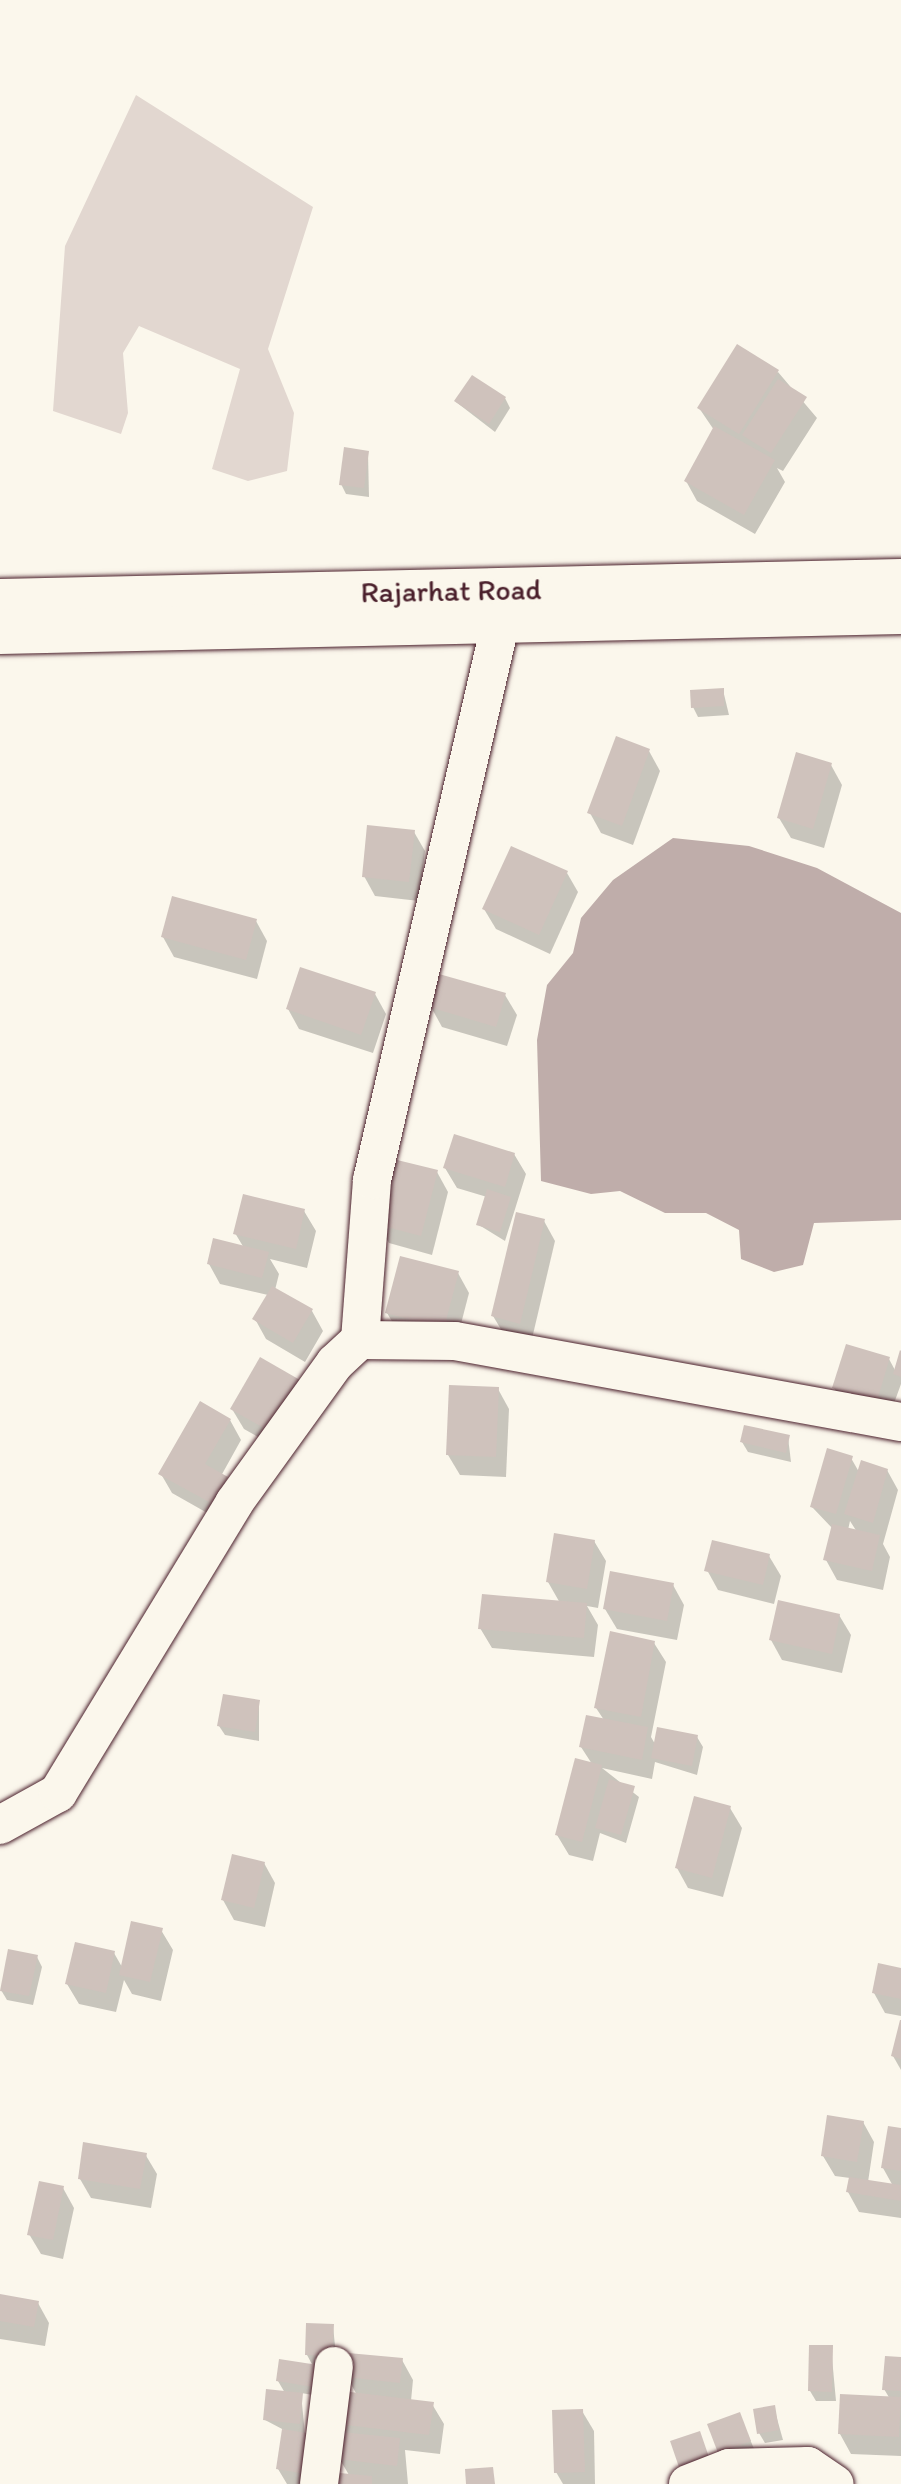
<!DOCTYPE html>
<style>
body{margin:0}
#map{position:relative;width:901px;height:2484px;overflow:hidden;background:#fbf7ec;font-family:Itim,sans-serif}
div>[style]{position:absolute}
[style*='--x']{left:calc(var(--x)*1px);top:calc(var(--y)*1px);width:calc(var(--w)*1px);rotate:calc(var(--a)*1deg)}
.green>*{inset:0;background:#e2d7d0}
.water>*{inset:0;background:#bfadaa}
.shadow>*{inset:0;background:#0003}
.building>*{inset:0;background:#cfc2bc}
.roads{filter:drop-shadow(0 0 2px #4a1f2b) drop-shadow(0 0 2px #4a1f2b)}
.minor>*{height:38px;margin:-19px;padding:0 19px;transform-origin:19px;border-radius:19px;background:#fbf7ec}
.major>*{height:44px;margin:-22px;padding:0 22px;transform-origin:22px;border-radius:22px;background:#fbf7ec}
span{translate:-50% -50%;white-space:nowrap;text-align:center;line-height:1.15;-webkit-text-stroke:6px #fbf7ec;paint-order:stroke}
.street-label{font-size:30px;color:#4a1f2b}
</style>
<div id="map">
<div class="green">
<div style="clip-path:polygon(136px 95px,313px 207px,268px 349px,294px 413px,287px 471px,248px 481px,212px 469px,240px 369px,139px 326px,123px 353px,128px 413px,121px 434px,53px 411px,65px 246px)"></div>
</div>
<div class="water">
<div style="clip-path:polygon(673px 838px,749px 846px,817px 868px,901px 913px,901px 1220px,814px 1223px,803px 1265px,774px 1272px,741px 1259px,739px 1230px,706px 1213px,665px 1213px,620px 1191px,591px 1194px,541px 1181px,537px 1040px,547px 985px,573px 953px,581px 918px,613px 880px)"></div>
</div>
<div class="shadow">
<div style="clip-path:polygon(778px 372px,817px 418px,783px 471px,777px 468px,785px 482px,755px 534px,697px 501px,686px 481px,714px 430px,699px 408px)"></div>
<div style="clip-path:polygon(505px 398px,510px 408px,495px 432px,456px 402px)"></div>
<div style="clip-path:polygon(368px 453px,369px 497px,346px 494px,341px 484px)"></div>
<div style="clip-path:polygon(723px 690px,729px 715px,698px 717px,693px 707px)"></div>
<div style="clip-path:polygon(649px 751px,660px 771px,633px 845px,601px 833px,590px 813px)"></div>
<div style="clip-path:polygon(831px 765px,842px 785px,824px 848px,791px 838px,779px 818px)"></div>
<div style="clip-path:polygon(414px 832px,425px 851px,419px 901px,375px 896px,364px 876px)"></div>
<div style="clip-path:polygon(567px 873px,578px 892px,550px 954px,496px 929px,484px 909px)"></div>
<div style="clip-path:polygon(256px 921px,267px 941px,257px 979px,174px 957px,163px 937px)"></div>
<div style="clip-path:polygon(375px 994px,386px 1014px,373px 1053px,299px 1029px,288px 1009px)"></div>
<div style="clip-path:polygon(505px 995px,517px 1015px,507px 1046px,442px 1027px,431px 1007px)"></div>
<div style="clip-path:polygon(514px 1154px,526px 1174px,505px 1241px,479px 1225px,487px 1197px,457px 1188px,445px 1168px)"></div>
<div style="clip-path:polygon(437px 1172px,448px 1192px,432px 1255px,389px 1243px,377px 1223px)"></div>
<div style="clip-path:polygon(304px 1211px,316px 1231px,307px 1268px,270px 1259px,279px 1274px,275px 1290px,312px 1311px,323px 1331px,305px 1362px,266px 1339px,255px 1319px,268px 1295px,220px 1284px,209px 1264px,244px 1248px,235px 1233px)"></div>
<div style="clip-path:polygon(544px 1221px,555px 1241px,531px 1343px,505px 1336px,493px 1316px)"></div>
<div style="clip-path:polygon(458px 1273px,469px 1293px,455px 1347px,399px 1333px,387px 1313px)"></div>
<div style="clip-path:polygon(901px 1355px,901px 1384px,888px 1420px,846px 1408px,834px 1388px,889px 1359px,896px 1372px)"></div>
<div style="clip-path:polygon(261px 1360px,283px 1451px,244px 1429px,232px 1409px)"></div>
<div style="clip-path:polygon(498px 1389px,509px 1409px,506px 1477px,460px 1475px,448px 1455px)"></div>
<div style="clip-path:polygon(230px 1420px,241px 1440px,221px 1476px,238px 1499px,225px 1523px,172px 1493px,161px 1474px)"></div>
<div style="clip-path:polygon(788px 1437px,791px 1462px,748px 1452px,742px 1442px)"></div>
<div style="clip-path:polygon(evenodd,851px 1458px,859px 1472px,887px 1470px,898px 1490px,883px 1544px,890px 1557px,883px 1590px,837px 1580px,826px 1560px,833px 1529px,812px 1507px,851px 1458px,850px 1521px,857px 1532px,848px 1530px,850px 1521px)"></div>
<div style="clip-path:polygon(594px 1541px,606px 1561px,598px 1608px,587px 1606px,598px 1625px,594px 1657px,492px 1648px,480px 1628px,560px 1603px,548px 1582px)"></div>
<div style="clip-path:polygon(769px 1556px,781px 1576px,774px 1604px,718px 1590px,707px 1570px)"></div>
<div style="clip-path:polygon(673px 1585px,684px 1605px,677px 1640px,617px 1629px,605px 1609px)"></div>
<div style="clip-path:polygon(839px 1615px,851px 1635px,842px 1673px,782px 1660px,771px 1640px)"></div>
<div style="clip-path:polygon(654px 1643px,666px 1662px,651px 1737px,655px 1744px,697px 1737px,703px 1747px,697px 1775px,655px 1762px,652px 1779px,602px 1768px,639px 1797px,626px 1843px,600px 1833px,593px 1861px,569px 1855px,557px 1835px,592px 1764px,581px 1747px,604px 1720px,596px 1708px)"></div>
<div style="clip-path:polygon(259px 1702px,259px 1741px,225px 1735px,219px 1726px)"></div>
<div style="clip-path:polygon(730px 1808px,742px 1828px,723px 1897px,688px 1888px,677px 1868px)"></div>
<div style="clip-path:polygon(264px 1863px,275px 1883px,265px 1927px,234px 1920px,223px 1900px)"></div>
<div style="clip-path:polygon(161px 1930px,173px 1950px,161px 2001px,132px 1994px,124px 1980px,116px 2012px,79px 2004px,67px 1984px,114px 1953px,122px 1967px)"></div>
<div style="clip-path:polygon(37px 1957px,42px 1967px,33px 2005px,7px 2000px,1px 1990px)"></div>
<div style="clip-path:polygon(901px 1970px,901px 2016px,885px 2013px,874px 1993px)"></div>
<div style="clip-path:polygon(901px 2024px,901px 2070px,893px 2056px)"></div>
<div style="clip-path:polygon(863px 2122px,874px 2142px,868px 2182px,893px 2186px,883px 2168px,901px 2130px,901px 2218px,859px 2212px,848px 2192px,850px 2178px,835px 2176px,823px 2156px)"></div>
<div style="clip-path:polygon(145px 2154px,157px 2174px,151px 2208px,91px 2198px,80px 2179px)"></div>
<div style="clip-path:polygon(63px 2188px,74px 2208px,63px 2259px,41px 2254px,29px 2234px)"></div>
<div style="clip-path:polygon(0 2296px,38px 2303px,49px 2323px,45px 2346px,0 2339px)"></div>
<div style="clip-path:polygon(333px 2326px,337px 2365px,319px 2396px,301px 2393px,305px 2435px,325px 2484px,287px 2484px,278px 2469px,284px 2430px,265px 2420px,285px 2393px,278px 2381px,313px 2366px,307px 2355px)"></div>
<div style="clip-path:polygon(831px 2347px,836px 2401px,816px 2401px,810px 2391px)"></div>
<div style="clip-path:polygon(901px 2359px,901px 2456px,851px 2454px,840px 2434px,890px 2399px,884px 2389px)"></div>
<div style="clip-path:polygon(402px 2360px,413px 2380px,411px 2401px,432px 2404px,444px 2424px,440px 2454px,405px 2450px,408px 2484px,330px 2484px,349px 2475px,339px 2458px,346px 2435px,340px 2424px,357px 2395px,347px 2377px)"></div>
<div style="clip-path:polygon(774px 2408px,783px 2440px,765px 2443px,759px 2433px)"></div>
<div style="clip-path:polygon(582px 2411px,594px 2431px,595px 2484px,563px 2484px,556px 2472px)"></div>
<div style="clip-path:polygon(739px 2414px,755px 2451px,725px 2461px)"></div>
</div>
<div class="building">
<div style="clip-path:polygon(737px 344px,779px 370px,739px 434px,697px 408px)"></div>
<div style="clip-path:polygon(472px 375px,506px 397px,489px 424px,454px 401px)"></div>
<div style="clip-path:polygon(778px 379px,807px 397px,771px 453px,742px 435px)"></div>
<div style="clip-path:polygon(714px 426px,775px 460px,744px 515px,684px 481px)"></div>
<div style="clip-path:polygon(344px 447px,369px 451px,364px 488px,339px 485px)"></div>
<div style="clip-path:polygon(724px 688px,724px 706px,691px 708px,690px 690px)"></div>
<div style="clip-path:polygon(616px 736px,650px 749px,622px 826px,587px 813px)"></div>
<div style="clip-path:polygon(796px 752px,832px 763px,813px 829px,777px 818px)"></div>
<div style="clip-path:polygon(367px 825px,415px 830px,409px 882px,362px 877px)"></div>
<div style="clip-path:polygon(511px 846px,568px 871px,539px 935px,482px 909px)"></div>
<div style="clip-path:polygon(172px 896px,257px 919px,246px 960px,161px 937px)"></div>
<div style="clip-path:polygon(300px 967px,376px 992px,361px 1035px,286px 1009px)"></div>
<div style="clip-path:polygon(439px 974px,506px 993px,496px 1027px,429px 1007px)"></div>
<div style="clip-path:polygon(454px 1134px,515px 1153px,505px 1187px,443px 1168px)"></div>
<div style="clip-path:polygon(393px 1159px,438px 1170px,421px 1236px,375px 1224px)"></div>
<div style="clip-path:polygon(487px 1189px,511px 1197px,500px 1232px,476px 1225px)"></div>
<div style="clip-path:polygon(243px 1194px,305px 1209px,296px 1249px,233px 1234px)"></div>
<div style="clip-path:polygon(516px 1212px,545px 1219px,520px 1324px,491px 1316px)"></div>
<div style="clip-path:polygon(213px 1238px,269px 1252px,262px 1278px,207px 1264px)"></div>
<div style="clip-path:polygon(400px 1256px,459px 1271px,444px 1328px,385px 1313px)"></div>
<div style="clip-path:polygon(272px 1286px,313px 1309px,293px 1343px,252px 1319px)"></div>
<div style="clip-path:polygon(846px 1344px,890px 1357px,877px 1401px,832px 1388px)"></div>
<div style="clip-path:polygon(900px 1350px,901px 1351px,901px 1377px,893px 1374px)"></div>
<div style="clip-path:polygon(260px 1357px,300px 1380px,271px 1432px,230px 1409px)"></div>
<div style="clip-path:polygon(449px 1385px,499px 1387px,496px 1457px,446px 1455px)"></div>
<div style="clip-path:polygon(200px 1401px,231px 1419px,205px 1464px,228px 1477px,213px 1504px,158px 1474px)"></div>
<div style="clip-path:polygon(744px 1425px,790px 1435px,786px 1453px,740px 1442px)"></div>
<div style="clip-path:polygon(827px 1448px,853px 1456px,836px 1514px,810px 1507px)"></div>
<div style="clip-path:polygon(861px 1460px,888px 1469px,873px 1523px,844px 1514px)"></div>
<div style="clip-path:polygon(832px 1524px,880px 1535px,872px 1571px,823px 1560px)"></div>
<div style="clip-path:polygon(554px 1533px,595px 1540px,587px 1589px,546px 1582px)"></div>
<div style="clip-path:polygon(712px 1540px,770px 1554px,763px 1585px,704px 1571px)"></div>
<div style="clip-path:polygon(610px 1571px,674px 1583px,667px 1621px,603px 1609px)"></div>
<div style="clip-path:polygon(482px 1594px,587px 1603px,584px 1638px,478px 1629px)"></div>
<div style="clip-path:polygon(778px 1600px,840px 1614px,832px 1654px,769px 1640px)"></div>
<div style="clip-path:polygon(610px 1631px,655px 1641px,641px 1717px,594px 1708px)"></div>
<div style="clip-path:polygon(223px 1694px,260px 1700px,255px 1732px,217px 1726px)"></div>
<div style="clip-path:polygon(586px 1715px,648px 1727px,642px 1760px,579px 1747px)"></div>
<div style="clip-path:polygon(657px 1727px,698px 1735px,692px 1766px,651px 1758px)"></div>
<div style="clip-path:polygon(575px 1758px,602px 1765px,582px 1842px,555px 1835px)"></div>
<div style="clip-path:polygon(609px 1779px,635px 1786px,621px 1835px,595px 1828px)"></div>
<div style="clip-path:polygon(694px 1796px,731px 1806px,712px 1878px,675px 1868px)"></div>
<div style="clip-path:polygon(232px 1854px,265px 1862px,254px 1908px,221px 1900px)"></div>
<div style="clip-path:polygon(131px 1921px,163px 1928px,150px 1982px,119px 1975px)"></div>
<div style="clip-path:polygon(75px 1942px,115px 1951px,106px 1993px,65px 1984px)"></div>
<div style="clip-path:polygon(8px 1949px,38px 1955px,29px 1996px,0 1991px)"></div>
<div style="clip-path:polygon(878px 1963px,901px 1968px,901px 1999px,872px 1993px)"></div>
<div style="clip-path:polygon(900px 2020px,901px 2020px,901px 2059px,891px 2056px)"></div>
<div style="clip-path:polygon(827px 2115px,864px 2121px,857px 2162px,821px 2156px)"></div>
<div style="clip-path:polygon(888px 2126px,901px 2128px,901px 2171px,881px 2168px)"></div>
<div style="clip-path:polygon(83px 2142px,147px 2153px,140px 2189px,78px 2179px)"></div>
<div style="clip-path:polygon(849px 2177px,901px 2185px,901px 2201px,846px 2192px)"></div>
<div style="clip-path:polygon(39px 2181px,64px 2186px,53px 2240px,27px 2235px)"></div>
<div style="clip-path:polygon(0 2294px,39px 2301px,34px 2327px,0 2321px)"></div>
<div style="clip-path:polygon(306px 2323px,334px 2324px,332px 2356px,305px 2355px)"></div>
<div style="clip-path:polygon(809px 2345px,833px 2345px,832px 2392px,808px 2391px)"></div>
<div style="clip-path:polygon(348px 2353px,403px 2358px,400px 2383px,345px 2377px)"></div>
<div style="clip-path:polygon(885px 2356px,901px 2357px,901px 2391px,882px 2390px)"></div>
<div style="clip-path:polygon(279px 2359px,318px 2365px,314px 2387px,276px 2381px)"></div>
<div style="clip-path:polygon(266px 2389px,303px 2393px,300px 2424px,263px 2420px)"></div>
<div style="clip-path:polygon(342px 2391px,434px 2402px,429px 2435px,338px 2424px)"></div>
<div style="clip-path:polygon(840px 2394px,901px 2397px,899px 2437px,838px 2434px)"></div>
<div style="clip-path:polygon(775px 2405px,779px 2430px,757px 2434px,753px 2409px)"></div>
<div style="clip-path:polygon(583px 2409px,585px 2472px,554px 2473px,552px 2410px)"></div>
<div style="clip-path:polygon(740px 2412px,751px 2441px,718px 2453px,707px 2424px)"></div>
<div style="clip-path:polygon(282px 2429px,319px 2435px,313px 2475px,276px 2469px)"></div>
<div style="clip-path:polygon(700px 2431px,710px 2460px,680px 2470px,670px 2441px)"></div>
<div style="clip-path:polygon(340px 2432px,400px 2438px,397px 2466px,337px 2459px)"></div>
<div style="clip-path:polygon(493px 2467px,495px 2484px,466px 2484px,465px 2469px)"></div>
<div style="clip-path:polygon(329px 2472px,372px 2476px,372px 2484px,328px 2484px)"></div>
</div>
<div class="roads">
<div class="minor">
<div style="--x:360;--y:1340;--w:160;--a:-85.7"></div>
<div style="--x:372;--y:1180;--w:600;--a:-77.01"></div>
<div style="--x:0;--y:1825;--w:66;--a:-28.9"></div>
<div style="--x:58;--y:1793;--w:339;--a:-58.7"></div>
<div style="--x:234;--y:1503;--w:173;--a:-54.2"></div>
<div style="--x:335;--y:1363;--w:34;--a:-43"></div>
<div style="--x:360;--y:1340;--w:95;--a:0.6"></div>
<div style="--x:455;--y:1341;--w:453;--a:10.3"></div>
<div style="--x:319;--y:2484;--w:119;--a:-82.8"></div>
<div style="--x:688;--y:2484;--w:44;--a:-21.3"></div>
<div style="--x:729;--y:2468;--w:79;--a:-1.5"></div>
<div style="--x:808;--y:2466;--w:32;--a:34"></div>
</div>
<div class="major">
<div style="--x:0;--y:601;--w:901;--a:-1.27"></div>
<div style="--x:0;--y:632;--w:901;--a:-1.27"></div>
</div>
</div>
<div class="street-label">
<span style="left:451px;top:591px;rotate:-1deg">Rajarhat Road</span>
</div>
</div>
